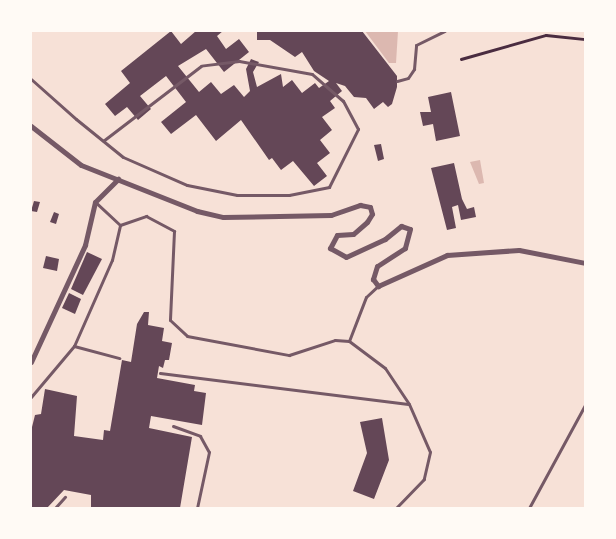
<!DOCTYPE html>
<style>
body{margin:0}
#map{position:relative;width:616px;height:539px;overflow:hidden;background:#f7e1d7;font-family:Roboto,sans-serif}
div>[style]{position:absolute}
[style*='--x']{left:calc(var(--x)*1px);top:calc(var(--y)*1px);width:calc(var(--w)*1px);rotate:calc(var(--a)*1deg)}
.water>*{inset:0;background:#dcb8b0}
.building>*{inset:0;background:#644757}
.path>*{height:2.5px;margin:-1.25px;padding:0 1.25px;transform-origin:1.25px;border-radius:1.25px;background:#4a2c40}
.service>*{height:3px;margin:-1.5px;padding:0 1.5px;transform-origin:1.5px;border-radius:1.5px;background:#755966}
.minor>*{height:5px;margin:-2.5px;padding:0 2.5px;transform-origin:2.5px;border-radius:2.5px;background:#755966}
span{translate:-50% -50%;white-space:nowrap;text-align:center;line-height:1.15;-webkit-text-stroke:4px #fffaf5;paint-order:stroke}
.frame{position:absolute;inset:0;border:32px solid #fffaf5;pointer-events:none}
</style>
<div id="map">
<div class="water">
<div style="clip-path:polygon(365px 31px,398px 31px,396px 63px,389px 63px)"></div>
<div style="clip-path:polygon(480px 160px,484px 183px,479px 184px,470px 162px)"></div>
</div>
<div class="building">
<div style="clip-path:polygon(171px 31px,181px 44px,196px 31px,223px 31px,217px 36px,226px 49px,239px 39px,249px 52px,224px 72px,206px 49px,178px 66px,199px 92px,211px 82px,221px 94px,234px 85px,244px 97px,250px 91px,246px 69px,251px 59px,259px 62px,253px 72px,257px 87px,281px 74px,283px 87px,292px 80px,302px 93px,315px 83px,319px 88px,329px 81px,314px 71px,302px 52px,295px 57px,270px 40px,257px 40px,257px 31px,362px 31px,397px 76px,397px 87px,392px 104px,388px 107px,383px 102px,374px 109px,366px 98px,354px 97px,345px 86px,336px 83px,342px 91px,330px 101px,335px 108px,322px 117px,332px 130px,320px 140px,330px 153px,317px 163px,327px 176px,314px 186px,293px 161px,281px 170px,272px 158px,269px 160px,241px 120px,216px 141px,196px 115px,171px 134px,161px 122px,186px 102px,166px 76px,140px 96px,151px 109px,138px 120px,127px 107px,115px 116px,105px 104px,130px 83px,121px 71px)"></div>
<div style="clip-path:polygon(451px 92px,460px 136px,436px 141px,433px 124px,423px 126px,420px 112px,431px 112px,428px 97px)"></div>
<div style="clip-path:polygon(381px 144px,384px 159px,378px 161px,374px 145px)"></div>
<div style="clip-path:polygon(454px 163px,462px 199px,467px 209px,474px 207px,476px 217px,461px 220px,458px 205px,452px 207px,456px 228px,447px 230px,431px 168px)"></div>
<div style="clip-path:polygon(34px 201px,40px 202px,37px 212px,31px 211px)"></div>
<div style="clip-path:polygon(54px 212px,59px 214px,56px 224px,50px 222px)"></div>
<div style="clip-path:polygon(87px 252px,102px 259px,83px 295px,71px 289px)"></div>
<div style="clip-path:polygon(46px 256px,59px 259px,57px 271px,43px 268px)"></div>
<div style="clip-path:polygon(69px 293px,81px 299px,75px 314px,62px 308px)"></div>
<div style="clip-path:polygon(144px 312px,149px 312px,148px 325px,164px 328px,162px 341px,172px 343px,169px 360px,165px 360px,163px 368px,159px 366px,157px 378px,195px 385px,194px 391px,206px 393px,202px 425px,151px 416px,149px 428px,192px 437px,180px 508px,91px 508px,91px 495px,64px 490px,47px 508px,31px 508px,31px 431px,35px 415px,41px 414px,45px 389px,77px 396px,74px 436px,103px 440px,104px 430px,110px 431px,122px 360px,131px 362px,137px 324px)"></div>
<div style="clip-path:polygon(382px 418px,389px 460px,374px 499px,353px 491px,367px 453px,360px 422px)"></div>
</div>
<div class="path">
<div style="--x:461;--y:59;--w:88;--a:-15.8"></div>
<div style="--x:546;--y:35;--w:39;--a:6"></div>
</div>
<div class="service">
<div style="--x:31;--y:79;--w:60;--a:41.6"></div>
<div style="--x:76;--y:119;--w:60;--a:39"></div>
<div style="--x:123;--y:157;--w:70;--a:23.6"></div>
<div style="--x:187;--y:185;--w:51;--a:11.3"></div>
<div style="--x:237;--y:195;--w:52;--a:0"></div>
<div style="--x:289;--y:195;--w:41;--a:-11.3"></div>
<div style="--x:329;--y:187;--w:65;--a:-63.4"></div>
<div style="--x:358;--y:129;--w:32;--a:-118"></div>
<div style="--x:343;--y:101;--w:41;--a:-138.9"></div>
<div style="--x:312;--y:74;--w:74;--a:-169.9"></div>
<div style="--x:239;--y:61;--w:38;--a:173"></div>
<div style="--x:201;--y:66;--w:123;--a:142.6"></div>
<div style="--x:397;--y:81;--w:11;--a:-15"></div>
<div style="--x:408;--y:78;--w:11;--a:-56"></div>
<div style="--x:414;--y:69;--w:24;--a:-85"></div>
<div style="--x:416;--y:45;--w:32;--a:-26"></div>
<div style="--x:120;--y:225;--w:28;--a:-19"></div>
<div style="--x:146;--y:216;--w:32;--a:28"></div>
<div style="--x:174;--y:231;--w:89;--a:92.6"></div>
<div style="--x:170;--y:320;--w:23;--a:43"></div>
<div style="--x:187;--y:336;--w:104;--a:10.6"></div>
<div style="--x:289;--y:355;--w:48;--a:-18.1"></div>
<div style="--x:335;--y:340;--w:14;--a:4"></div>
<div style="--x:349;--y:341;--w:45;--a:36.9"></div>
<div style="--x:385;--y:368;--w:43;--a:56.3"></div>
<div style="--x:409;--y:404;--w:52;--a:66.4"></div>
<div style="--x:430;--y:452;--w:28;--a:103"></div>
<div style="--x:424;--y:479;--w:40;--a:134"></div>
<div style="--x:349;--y:341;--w:47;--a:-68.9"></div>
<div style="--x:366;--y:297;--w:16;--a:-43"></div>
<div style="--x:74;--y:346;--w:47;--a:14.9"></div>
<div style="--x:160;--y:373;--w:250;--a:7.1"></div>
<div style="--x:31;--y:397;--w:67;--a:-49.9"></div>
<div style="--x:74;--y:346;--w:94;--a:-66.2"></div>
<div style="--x:112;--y:260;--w:36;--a:-77"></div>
<div style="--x:120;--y:225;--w:34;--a:-137"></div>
<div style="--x:173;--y:426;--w:29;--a:20"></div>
<div style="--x:200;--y:436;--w:18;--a:61"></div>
<div style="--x:209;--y:452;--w:57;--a:102.1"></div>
<div style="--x:55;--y:508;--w:15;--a:-48"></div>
<div style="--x:529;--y:508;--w:117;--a:-61.5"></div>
</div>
<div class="minor">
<div style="--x:31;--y:126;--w:63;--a:38"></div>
<div style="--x:81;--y:165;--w:125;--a:21.6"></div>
<div style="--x:197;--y:211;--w:27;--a:13"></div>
<div style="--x:223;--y:217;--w:108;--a:-1.1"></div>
<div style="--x:331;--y:215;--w:31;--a:-19"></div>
<div style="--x:360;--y:205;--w:10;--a:11"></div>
<div style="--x:370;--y:207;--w:7;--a:74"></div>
<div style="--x:372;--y:214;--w:9;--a:122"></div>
<div style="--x:367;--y:222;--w:18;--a:139"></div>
<div style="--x:353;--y:234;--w:16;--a:176"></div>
<div style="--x:337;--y:235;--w:15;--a:118"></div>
<div style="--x:330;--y:248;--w:18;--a:29"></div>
<div style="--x:346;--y:257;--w:43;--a:-24.8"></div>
<div style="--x:385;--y:239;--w:21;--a:-39"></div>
<div style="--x:401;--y:226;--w:9;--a:18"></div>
<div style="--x:410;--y:229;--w:20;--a:105"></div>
<div style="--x:405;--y:248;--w:33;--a:147"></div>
<div style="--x:377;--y:266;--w:14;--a:107"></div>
<div style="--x:373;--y:279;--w:9;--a:54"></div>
<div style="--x:378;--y:286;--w:76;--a:-24.2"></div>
<div style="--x:447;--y:255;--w:72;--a:-4"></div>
<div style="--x:519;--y:250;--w:67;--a:11.1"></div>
<div style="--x:31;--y:362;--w:129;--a:-65.2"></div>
<div style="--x:85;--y:245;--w:44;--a:-76.9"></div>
<div style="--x:95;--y:202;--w:33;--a:-45"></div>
</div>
<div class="frame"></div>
</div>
